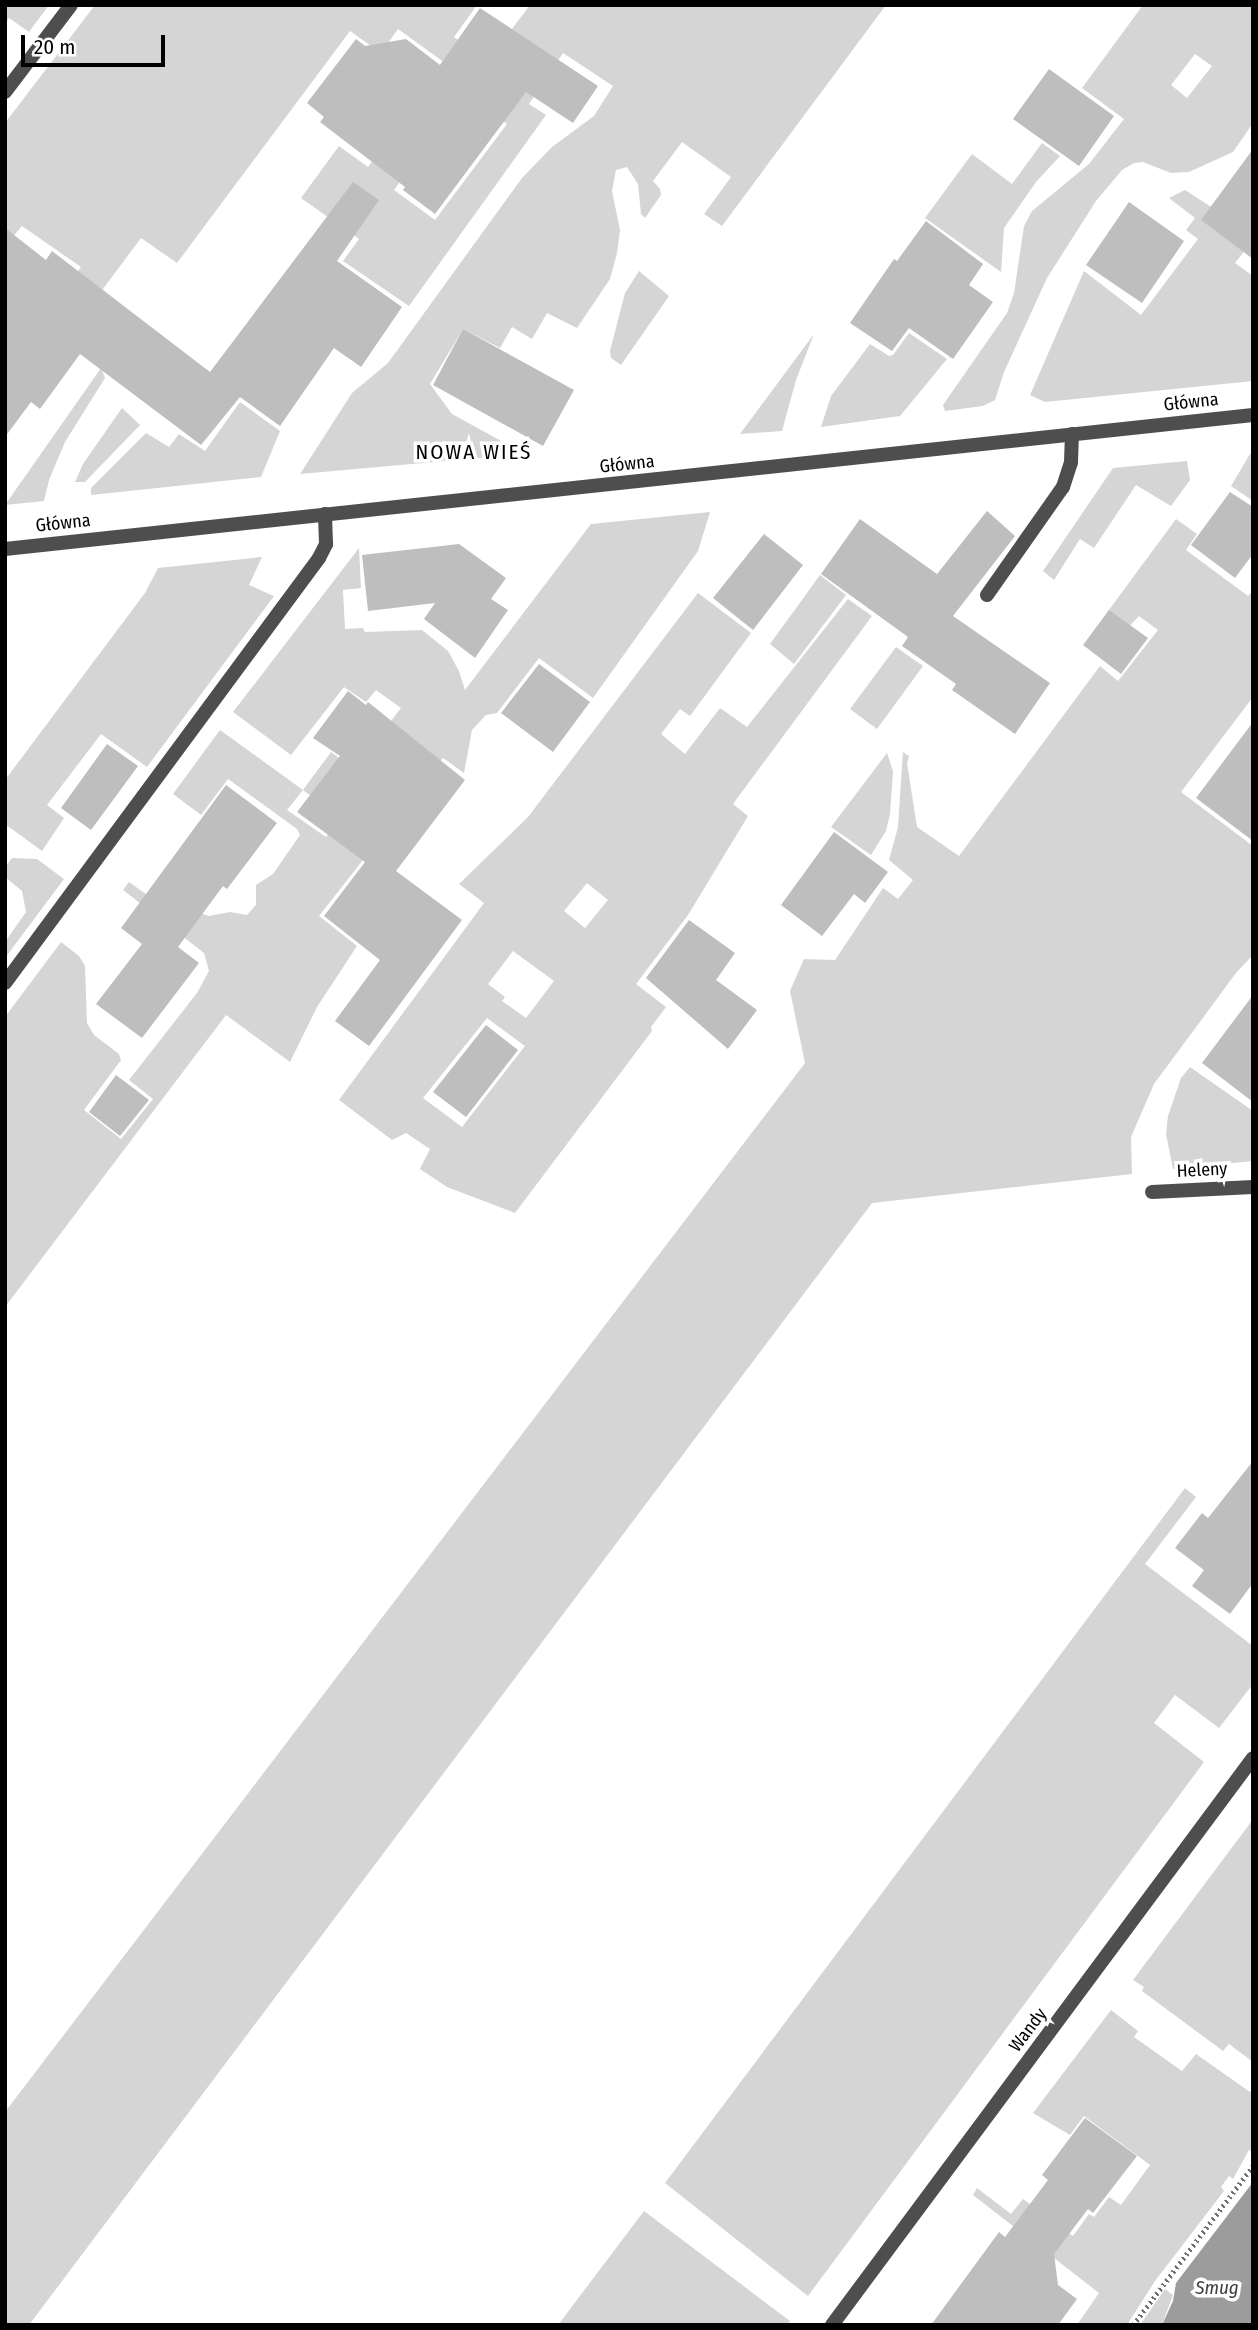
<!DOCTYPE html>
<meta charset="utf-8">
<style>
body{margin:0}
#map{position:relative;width:1258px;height:2330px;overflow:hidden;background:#fff;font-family:"Fira Sans Condensed",sans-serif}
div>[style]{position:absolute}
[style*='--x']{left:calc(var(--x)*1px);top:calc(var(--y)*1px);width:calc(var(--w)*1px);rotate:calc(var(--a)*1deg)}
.green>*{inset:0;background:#d5d5d5}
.water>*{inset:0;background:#9c9c9c}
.building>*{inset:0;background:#bebebe}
.path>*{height:4.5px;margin-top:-2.25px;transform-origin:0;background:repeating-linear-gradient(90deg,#707070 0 2px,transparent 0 5.5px)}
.lane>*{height:14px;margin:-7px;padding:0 7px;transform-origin:7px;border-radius:7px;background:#4e4e4e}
.street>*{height:14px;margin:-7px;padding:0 7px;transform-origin:7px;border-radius:7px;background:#4e4e4e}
span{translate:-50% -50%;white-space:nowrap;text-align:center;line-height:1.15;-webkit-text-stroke:7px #fff;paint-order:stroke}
.street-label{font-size:18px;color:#000}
.water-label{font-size:19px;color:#3d3d3d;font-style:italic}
.quarter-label{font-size:21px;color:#000;letter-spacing:2px}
.frame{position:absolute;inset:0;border:7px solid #000;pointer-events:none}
.scale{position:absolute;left:21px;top:35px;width:144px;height:32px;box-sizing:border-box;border:4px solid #000;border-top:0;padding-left:9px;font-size:21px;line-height:24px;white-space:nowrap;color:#000;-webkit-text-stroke:5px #fff;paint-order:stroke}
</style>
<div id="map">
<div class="green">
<div style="clip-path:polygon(5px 5px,49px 5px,29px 32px,9px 18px,5px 22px)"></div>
<div style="clip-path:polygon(evenodd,95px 5px,477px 5px,454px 37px,487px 62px,530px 5px,886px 5px,722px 226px,704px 214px,731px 177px,682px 142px,653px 181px,660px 189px,661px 195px,645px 218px,641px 214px,638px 184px,627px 167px,616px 170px,612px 191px,620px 230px,617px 253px,610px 279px,577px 328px,547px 313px,532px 339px,512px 327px,500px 348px,463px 329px,430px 384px,452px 414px,525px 454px,300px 474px,352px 393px,388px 363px,522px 178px,552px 147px,594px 116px,613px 86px,563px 53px,529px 104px,546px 115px,409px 306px,343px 261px,359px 239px,301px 198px,339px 146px,368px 167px,445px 63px,398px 29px,381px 53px,350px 31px,177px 263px,141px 238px,94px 301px,69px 284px,81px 267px,22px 226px,5px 246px,5px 123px,95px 5px,464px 93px,507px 124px,435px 220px,394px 190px,464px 93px)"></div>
<div style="clip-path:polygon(evenodd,1143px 5px,1253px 5px,1253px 123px,1233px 152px,1189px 172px,1171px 173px,1143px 162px,1134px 163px,1122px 170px,1096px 201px,1047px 278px,1004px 372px,995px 400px,983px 406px,945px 411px,943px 405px,1007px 313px,1014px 293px,1024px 226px,1032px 211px,1089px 164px,1124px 119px,1082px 88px,1143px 5px,1195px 54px,1212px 66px,1187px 98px,1171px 85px,1195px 54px)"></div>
<div style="clip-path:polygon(1042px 143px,1060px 156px,1036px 182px,1004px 228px,1001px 272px,925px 218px,972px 154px,1012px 184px)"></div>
<div style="clip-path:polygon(1185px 190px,1239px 225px,1253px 240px,1235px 263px,1253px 276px,1253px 381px,1045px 402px,1030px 395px,1084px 271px,1141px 315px,1198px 239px,1186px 230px,1195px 218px,1169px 198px)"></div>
<div style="clip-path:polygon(639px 271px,669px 296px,621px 365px,611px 358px,610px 351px,625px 293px)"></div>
<div style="clip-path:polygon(909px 333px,947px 359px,900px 416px,821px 427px,831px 396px,870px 344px,889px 356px,893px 355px)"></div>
<div style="clip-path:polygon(814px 334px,796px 380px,782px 431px,740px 434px)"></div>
<div style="clip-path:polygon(101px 368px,105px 378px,65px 442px,49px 480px,44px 501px,5px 505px)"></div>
<div style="clip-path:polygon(240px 402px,280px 431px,261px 477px,91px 495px,91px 488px,146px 433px,169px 447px,179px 434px,205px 451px)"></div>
<div style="clip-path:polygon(122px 408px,140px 425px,85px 482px,75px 482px,83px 464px)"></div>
<div style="clip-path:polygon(1250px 454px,1253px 454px,1253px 501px,1231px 486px)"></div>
<div style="clip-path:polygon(1187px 461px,1190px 480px,1171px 506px,1136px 485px,1094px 548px,1080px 539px,1054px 580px,1043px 571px,1113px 468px)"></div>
<div style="clip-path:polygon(evenodd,710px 512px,698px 551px,593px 698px,539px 658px,497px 713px,486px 715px,472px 730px,464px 773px,443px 758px,319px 916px,357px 946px,317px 1007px,290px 1062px,226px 1015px,5px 1307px,5px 1017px,61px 942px,79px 956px,85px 966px,87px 1023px,94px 1035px,119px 1054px,121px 1060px,84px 1110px,121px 1139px,153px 1099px,129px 1080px,197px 993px,209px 971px,204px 953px,123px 890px,129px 882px,150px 897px,209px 916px,230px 912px,247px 915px,256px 905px,256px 885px,273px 874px,300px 835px,297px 829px,228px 779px,201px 815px,173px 794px,220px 730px,303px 790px,331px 752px,354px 769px,401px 708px,376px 690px,366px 702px,344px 687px,291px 755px,233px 712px,359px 548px,361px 588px,343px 590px,345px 629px,363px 628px,365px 632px,422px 630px,448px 651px,459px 671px,465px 690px,591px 524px,710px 512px,303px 790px,340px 818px,326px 837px,287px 810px,303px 790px)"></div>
<div style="clip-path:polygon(1176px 519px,1197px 534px,1186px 550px,1248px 596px,1253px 591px,1253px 697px,1181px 792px,1253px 846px,1253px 955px,1236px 973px,1154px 1084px,1131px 1137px,1132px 1174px,872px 1203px,29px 2325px,5px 2325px,5px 2112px,805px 1063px,790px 991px,804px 959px,835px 960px,883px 888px,898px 899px,913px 880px,889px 860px,898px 827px,903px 752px,909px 756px,907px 763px,917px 827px,959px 856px,1100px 666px,1118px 681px,1158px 630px,1139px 616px,1122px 634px,1103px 618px)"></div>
<div style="clip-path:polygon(262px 557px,249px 585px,274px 596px,147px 767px,101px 734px,47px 805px,64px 818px,42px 851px,5px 824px,5px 780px,145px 593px,158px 568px)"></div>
<div style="clip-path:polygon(820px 575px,846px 595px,794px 664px,770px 644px)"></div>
<div style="clip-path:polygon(evenodd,698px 593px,751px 633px,690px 716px,680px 709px,661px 734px,685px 754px,720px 708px,747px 727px,848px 599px,872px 616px,733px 804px,748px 816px,688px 915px,636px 984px,666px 1007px,651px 1027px,652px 1031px,515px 1213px,447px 1187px,420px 1169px,430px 1149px,406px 1133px,392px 1140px,339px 1100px,484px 903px,459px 884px,528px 817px,698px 593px,587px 883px,608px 900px,585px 928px,564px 911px,587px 883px,698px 593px,513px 951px,554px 981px,526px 1018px,502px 1001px,505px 997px,488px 984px,513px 951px,698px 593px,487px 1018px,525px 1046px,462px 1127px,423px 1098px,487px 1018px)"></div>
<div style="clip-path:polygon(896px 647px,923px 666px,877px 729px,850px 709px)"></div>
<div style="clip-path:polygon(887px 753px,893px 771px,890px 814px,886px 831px,871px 855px,831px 827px)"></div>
<div style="clip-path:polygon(12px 858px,37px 859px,64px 879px,5px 958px,5px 942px,26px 912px,22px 891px,5px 877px,5px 868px)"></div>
<div style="clip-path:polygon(1190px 1067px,1253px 1111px,1253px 1161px,1173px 1169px,1166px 1134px,1168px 1116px,1181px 1078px)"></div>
<div style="clip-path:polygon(1185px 1488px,1196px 1497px,1145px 1564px,1253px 1646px,1253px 1684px,1219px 1728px,1175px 1695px,1154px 1723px,1204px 1762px,808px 2296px,665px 2183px)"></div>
<div style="clip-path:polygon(1251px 1822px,1253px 1824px,1253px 2062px,1229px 2044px,1223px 2051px,1142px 1991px,1144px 1987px,1133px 1980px)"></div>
<div style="clip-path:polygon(1111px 2010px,1138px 2031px,1134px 2037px,1182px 2071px,1196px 2054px,1250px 2092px,1253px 2089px,1253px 2152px,1249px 2150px,1233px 2179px,1229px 2176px,1221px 2187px,1224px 2191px,1155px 2281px,1127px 2325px,1077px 2325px,1099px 2293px,973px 2195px,977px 2188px,1011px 2214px,1023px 2199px,1073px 2236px,1089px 2214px,1094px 2217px,1109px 2197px,1121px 2205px,1150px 2165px,1084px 2116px,1070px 2135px,1033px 2113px)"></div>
<div style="clip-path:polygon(644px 2211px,790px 2321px,787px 2325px,558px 2325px)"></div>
<div style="clip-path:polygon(1165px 2289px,1173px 2295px,1162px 2325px,1140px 2325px)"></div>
</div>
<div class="water">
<div style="clip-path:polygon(1253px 2182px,1253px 2325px,1162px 2325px,1173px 2301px,1176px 2283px)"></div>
</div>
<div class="building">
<div style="clip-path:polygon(480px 8px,598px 86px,573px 123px,526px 92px,435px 214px,403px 190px,405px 187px,320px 122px,324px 117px,307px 103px,356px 39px,365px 46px,406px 39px,440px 65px)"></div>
<div style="clip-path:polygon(1049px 69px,1114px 116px,1079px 166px,1013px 119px)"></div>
<div style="clip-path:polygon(1253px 149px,1253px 259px,1201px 220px)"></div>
<div style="clip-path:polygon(353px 182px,379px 200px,337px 261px,402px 307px,361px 367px,334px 348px,280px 426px,240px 397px,201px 445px,80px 354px,40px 409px,31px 402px,5px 437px,5px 228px,46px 260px,52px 251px,210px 372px)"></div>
<div style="clip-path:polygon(1129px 202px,1184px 241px,1142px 303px,1086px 265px)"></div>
<div style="clip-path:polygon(926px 221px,983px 264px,969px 285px,993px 302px,953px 359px,909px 328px,892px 351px,850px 323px,894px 259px,897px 261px)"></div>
<div style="clip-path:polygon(463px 329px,574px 390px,543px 446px,433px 385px)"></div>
<div style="clip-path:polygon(1230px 492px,1253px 507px,1253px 554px,1235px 578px,1191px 545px)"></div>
<div style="clip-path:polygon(987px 511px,1015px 536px,953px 616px,1050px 683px,1015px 734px,952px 690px,956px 684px,902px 646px,908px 637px,821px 574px,860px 519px,937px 574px)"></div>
<div style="clip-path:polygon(764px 534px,803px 565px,753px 630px,713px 598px)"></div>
<div style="clip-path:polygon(459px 544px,506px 578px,491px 599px,508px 610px,475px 658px,424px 619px,435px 603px,368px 611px,362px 555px)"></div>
<div style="clip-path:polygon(1109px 610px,1148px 638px,1121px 674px,1083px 645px)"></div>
<div style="clip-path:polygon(539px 664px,590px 702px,553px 752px,501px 713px)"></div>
<div style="clip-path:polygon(348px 691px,366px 705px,368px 702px,465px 780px,396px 871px,462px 920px,369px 1046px,335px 1021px,380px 960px,324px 916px,365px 862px,297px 812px,340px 756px,313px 738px)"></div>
<div style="clip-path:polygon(1253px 722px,1253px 841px,1196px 798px)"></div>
<div style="clip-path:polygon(107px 744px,138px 766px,91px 830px,61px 808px)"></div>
<div style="clip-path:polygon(226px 785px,277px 823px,227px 889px,223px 886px,178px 947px,199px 963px,142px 1038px,96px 1004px,142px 944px,121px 928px)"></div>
<div style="clip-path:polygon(834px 832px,888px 872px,865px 903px,854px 894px,822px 936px,781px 905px)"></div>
<div style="clip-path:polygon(689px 920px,735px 953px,716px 980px,757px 1010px,728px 1049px,646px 978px)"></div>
<div style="clip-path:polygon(1253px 995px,1253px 1102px,1202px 1063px)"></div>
<div style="clip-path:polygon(486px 1025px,518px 1050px,466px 1117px,433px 1092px)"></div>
<div style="clip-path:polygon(116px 1075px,149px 1100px,120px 1136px,89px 1112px)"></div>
<div style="clip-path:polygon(1253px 1461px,1253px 1583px,1230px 1614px,1192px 1586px,1204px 1570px,1175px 1548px,1202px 1513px,1208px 1518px)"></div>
<div style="clip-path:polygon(1085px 2118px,1137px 2156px,1093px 2213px,1088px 2209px,1054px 2254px,1058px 2285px,1077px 2299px,1058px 2325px,931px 2325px,999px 2232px,1005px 2237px,1048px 2180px,1042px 2175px)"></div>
</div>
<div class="path">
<div style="--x:1133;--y:2325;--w:199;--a:-53"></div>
</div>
<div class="lane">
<div style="--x:987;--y:595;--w:132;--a:-54.9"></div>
<div style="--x:1063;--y:487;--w:26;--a:-72"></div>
<div style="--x:1071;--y:462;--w:28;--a:-88"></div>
<div style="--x:5;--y:983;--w:528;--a:-53.54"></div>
<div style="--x:319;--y:558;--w:16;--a:-63"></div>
<div style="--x:326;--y:544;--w:30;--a:-92"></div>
</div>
<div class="street">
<div style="--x:5;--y:92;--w:109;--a:-52.8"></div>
<div style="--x:5;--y:549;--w:1255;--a:-6.13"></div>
<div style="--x:1152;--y:1192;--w:101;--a:-2.8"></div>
<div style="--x:832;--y:2325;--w:706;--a:-53.41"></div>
</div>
<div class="street-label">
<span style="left:1191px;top:402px;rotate:-6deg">Główna</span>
<span style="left:627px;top:464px;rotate:-6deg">Główna</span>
<span style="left:63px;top:523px;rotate:-6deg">Główna</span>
<span style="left:1202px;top:1170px;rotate:-3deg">Heleny</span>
<span style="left:1028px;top:2030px;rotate:-53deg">Wandy</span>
</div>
<div class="water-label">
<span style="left:1217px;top:2288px">Smug</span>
</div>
<div class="quarter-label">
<span style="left:474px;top:452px">NOWA WIEŚ</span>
</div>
<div class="frame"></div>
<div class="scale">20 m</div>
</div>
